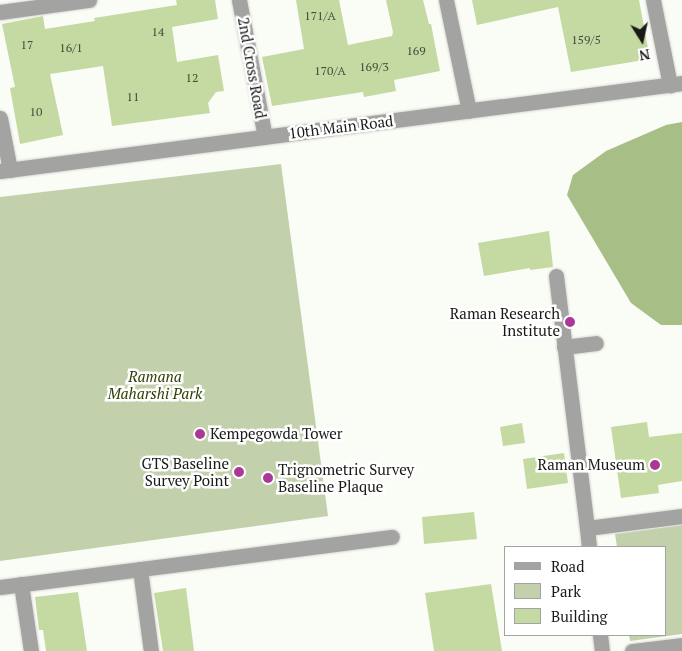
<!DOCTYPE html>
<style>
body{margin:0}
#map{position:relative;width:682px;height:651px;overflow:hidden;background:#fafcf6;font-family:"PT Serif",serif}
div>[style]{position:absolute}
[style*='--x']{left:calc(var(--x)*1px);top:calc(var(--y)*1px);width:calc(var(--w)*1px);rotate:calc(var(--a)*1deg)}
.green>*{inset:0;background:#c2d1ac}
.forest>*{inset:0;background:#a8be87}
.building>*{inset:0;background:#c4daa2}
.roads{filter:drop-shadow(0 0 1px #d6d8d2) drop-shadow(0 0 1px #d6d8d2)}
.minor>*{height:15px;margin:-7.5px;padding:0 7.5px;transform-origin:7.5px;border-radius:7.5px;background:#a3a4a2}
.dots>*{width:14px;height:14px;translate:-50% -50%;box-sizing:border-box;border:2px solid #fff;border-radius:50%}
span{translate:-50% -50%;white-space:nowrap;text-align:center;line-height:1.15;-webkit-text-stroke:5px #fff;paint-order:stroke}
.number-label{font-size:12px;color:#444a3a}
.number-label span{-webkit-text-stroke-width:0}
.street-label{font-size:15px;color:#191a17}
.poi-label{font-size:15px;color:#191a17}
.right{translate:-100% -50%;text-align:right}
.left{translate:0 -50%;text-align:left}
.park-label{font-size:15px;color:#2e4001;font-style:italic}
.legend{position:absolute;left:504px;top:546px;width:162px;height:90px;box-sizing:border-box;background:#fff;border:1px solid #a3a3a2;margin:0;padding:6px 9px;list-style:none;font-size:15px;color:#191a17}
.legend li{display:flex;align-items:center;gap:10px;height:25px}
.legend b{width:25px;border:1px solid #a3a3a2}
.north{position:absolute;left:617px;top:15px;width:50px;height:50px;-webkit-text-stroke:4px #fff;paint-order:stroke;rotate:170deg;font-size:14px;font-weight:700;line-height:20px;text-align:center;color:#191a17}
.north::after{content:'';display:block;margin:auto;width:18px;height:22px;background:#191a17;clip-path:polygon(50% 0,100% 100%,50% 72%,0 100%)}
</style>
<div id="map">
<div class="green">
<div style="clip-path:polygon(281px 164px,328px 516px,0 561px,0 197px)"></div>
<div style="clip-path:polygon(682px 525px,682px 634px,630px 641px,629px 635px,666px 635px,666px 547px,617px 547px,615px 534px)"></div>
</div>
<div class="forest">
<div style="clip-path:polygon(682px 122px,682px 325px,661px 325px,631px 303px,567px 195px,573px 175px,606px 151px,666px 125px)"></div>
</div>
<div class="building">
<div style="clip-path:polygon(176px 0,215px 0,218px 19px,172px 27px,177px 62px,218px 55px,224px 91px,216px 92px,208px 103px,210px 113px,112px 126px,103px 66px,50px 74px,63px 135px,20px 144px,10px 88px,15px 87px,2px 24px,43px 16px,45px 29px,95px 21px,94px 18px,177px 5px)"></div>
<div style="clip-path:polygon(296px 0,339px 0,348px 45px,392px 36px,393px 32px,386px 0,423px 0,429px 24px,431px 24px,440px 71px,394px 80px,396px 91px,364px 97px,363px 92px,272px 106px,262px 57px,304px 49px)"></div>
<div style="clip-path:polygon(472px 0,639px 0,650px 59px,571px 72px,558px 7px,477px 25px)"></div>
<div style="clip-path:polygon(549px 231px,553px 267px,530px 270px,530px 268px,484px 276px,478px 243px)"></div>
<div style="clip-path:polygon(647px 422px,649px 437px,682px 433px,682px 481px,658px 485px,659px 493px,621px 498px,611px 427px)"></div>
<div style="clip-path:polygon(522px 423px,525px 443px,503px 446px,500px 427px)"></div>
<div style="clip-path:polygon(564px 453px,568px 483px,527px 489px,523px 459px)"></div>
<div style="clip-path:polygon(474px 512px,477px 539px,424px 544px,422px 517px)"></div>
<div style="clip-path:polygon(491px 584px,502px 651px,434px 651px,425px 593px)"></div>
<div style="clip-path:polygon(186px 588px,194px 651px,163px 651px,154px 593px)"></div>
<div style="clip-path:polygon(78px 592px,87px 651px,46px 651px,43px 630px,39px 630px,35px 597px)"></div>
</div>
<div class="roads">
<div class="minor">
<div style="--x:239;--y:0;--w:139;--a:79.3"></div>
<div style="--x:446;--y:0;--w:113;--a:78.3"></div>
<div style="--x:653;--y:0;--w:87;--a:78.7"></div>
<div style="--x:0;--y:12;--w:90;--a:-7.7"></div>
<div style="--x:0;--y:118;--w:53;--a:79.1"></div>
<div style="--x:0;--y:171;--w:688;--a:-7.35"></div>
<div style="--x:556;--y:276;--w:254;--a:83"></div>
<div style="--x:564;--y:347;--w:32;--a:-7"></div>
<div style="--x:589;--y:547;--w:19;--a:-96"></div>
<div style="--x:587;--y:528;--w:96;--a:-7.2"></div>
<div style="--x:140;--y:569;--w:83;--a:82.4"></div>
<div style="--x:21;--y:584;--w:68;--a:81.5"></div>
<div style="--x:0;--y:587;--w:395;--a:-7.3"></div>
<div style="--x:600;--y:635;--w:16;--a:83"></div>
<div style="--x:632;--y:651;--w:50;--a:-6.8"></div>
</div>
</div>
<div class="dots">
<div style="left:570px;top:322px;background:#aa3996"></div>
<div style="left:200px;top:434px;background:#aa3996"></div>
<div style="left:655px;top:465px;background:#aa3996"></div>
<div style="left:239px;top:472px;background:#aa3996"></div>
<div style="left:268px;top:478px;background:#aa3996"></div>
</div>
<div class="number-label">
<span style="left:320px;top:16px">171/A</span>
<span style="left:158px;top:32px">14</span>
<span style="left:586px;top:40px">159/5</span>
<span style="left:27px;top:45px">17</span>
<span style="left:71px;top:48px">16/1</span>
<span style="left:416px;top:51px">169</span>
<span style="left:374px;top:67px">169/3</span>
<span style="left:330px;top:71px">170/A</span>
<span style="left:192px;top:78px">12</span>
<span style="left:133px;top:97px">11</span>
<span style="left:36px;top:112px">10</span>
</div>
<div class="street-label">
<span style="left:252px;top:68px;rotate:80deg">2nd Cross Road</span>
<span style="left:341px;top:127px;rotate:-7deg">10th Main Road</span>
</div>
<div class="poi-label">
<span class="right" style="left:560px;top:322px">Raman Research<br>Institute</span>
<span class="left" style="left:210px;top:434px">Kempegowda Tower</span>
<span class="right" style="left:229px;top:472px">GTS Baseline<br>Survey Point</span>
<span class="right" style="left:645px;top:465px">Raman Museum</span>
<span class="left" style="left:278px;top:478px">Trignometric Survey<br>Baseline Plaque</span>
</div>
<div class="park-label">
<span style="left:155px;top:385px">Ramana<br>Maharshi Park</span>
</div>
<ul class="legend">
<li><b style="height:6px;background:#a3a4a2"></b>Road</li>
<li><b style="height:14px;background:#c2d1ac"></b>Park</li>
<li><b style="height:14px;background:#c4daa2"></b>Building</li>
</ul>
<div class="north">N</div>
</div>
